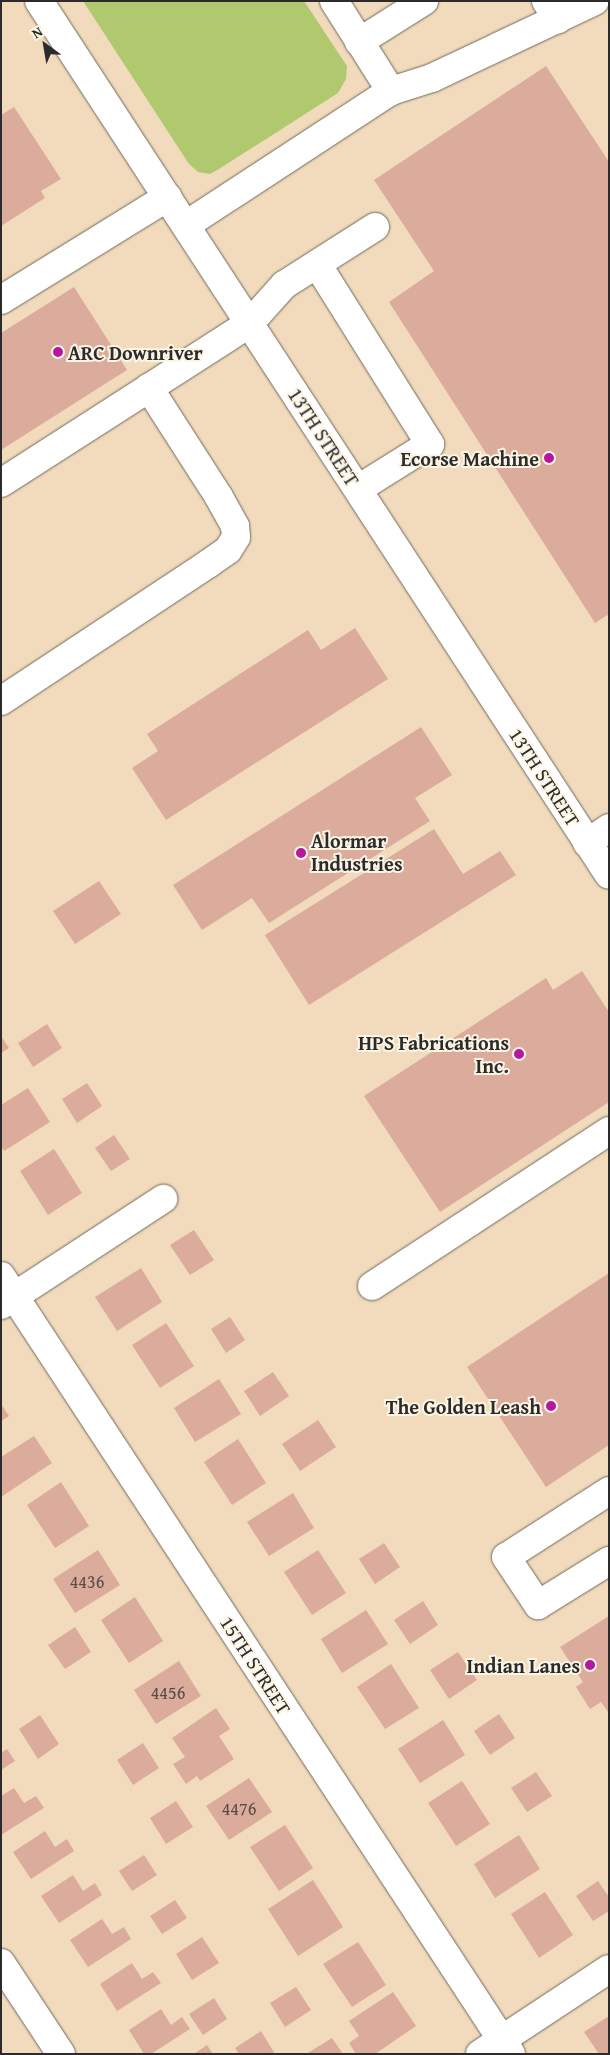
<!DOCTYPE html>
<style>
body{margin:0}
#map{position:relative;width:610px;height:2055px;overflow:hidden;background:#f1dbbc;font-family:"Gentium Book Plus",serif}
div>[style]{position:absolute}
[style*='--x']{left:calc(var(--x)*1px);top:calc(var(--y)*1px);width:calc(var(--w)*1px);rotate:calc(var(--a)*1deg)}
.green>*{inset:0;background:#b1c96e}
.building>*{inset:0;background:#dbab9c}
.roads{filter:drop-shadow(0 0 1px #70695e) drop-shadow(0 0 1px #70695e)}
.minor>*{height:28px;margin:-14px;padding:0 14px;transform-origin:14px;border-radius:14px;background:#fff}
.dots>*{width:14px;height:14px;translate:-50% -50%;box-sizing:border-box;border:2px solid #fcf5e5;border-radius:50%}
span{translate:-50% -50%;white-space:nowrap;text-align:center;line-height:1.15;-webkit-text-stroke:4px #fcf5e5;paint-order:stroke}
.number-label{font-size:18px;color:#574b47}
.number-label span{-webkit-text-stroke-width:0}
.poi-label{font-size:20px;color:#2b2b2b;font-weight:700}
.left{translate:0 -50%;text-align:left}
.right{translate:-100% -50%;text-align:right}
.street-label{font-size:20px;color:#2b2b2b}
.frame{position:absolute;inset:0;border:2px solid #2b2b2b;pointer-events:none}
.north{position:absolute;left:20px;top:20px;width:50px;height:50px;-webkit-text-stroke:4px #fcf5e5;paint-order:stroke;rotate:328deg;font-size:14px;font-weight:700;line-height:20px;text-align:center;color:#2b2b2b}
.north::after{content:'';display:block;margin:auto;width:18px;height:22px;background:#2b2b2b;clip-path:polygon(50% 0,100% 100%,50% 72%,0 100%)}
</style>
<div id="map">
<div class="green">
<div style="clip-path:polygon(83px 1px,304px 1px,347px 66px,346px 79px,338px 93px,219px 169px,210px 174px,198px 172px,189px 164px)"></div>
</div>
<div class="building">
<div style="clip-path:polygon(546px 66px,609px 162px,609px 614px,595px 623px,389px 302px,434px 271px,374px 180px)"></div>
<div style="clip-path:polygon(14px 107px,61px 179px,41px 191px,45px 198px,1px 226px,1px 115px)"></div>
<div style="clip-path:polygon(74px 287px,127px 370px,1px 450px,1px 333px)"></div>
<div style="clip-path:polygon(355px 628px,388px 679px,166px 820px,132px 768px,158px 751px,147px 734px,308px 630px,321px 650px)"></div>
<div style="clip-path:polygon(421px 727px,452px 775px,415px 798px,430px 821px,269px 923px,252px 898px,202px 930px,173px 885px)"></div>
<div style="clip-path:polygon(434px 829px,463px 874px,500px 851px,516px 875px,309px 1005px,265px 935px)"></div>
<div style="clip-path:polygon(99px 881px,121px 914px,75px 944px,53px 911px)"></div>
<div style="clip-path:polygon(582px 971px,609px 1012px,609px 1102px,440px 1212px,364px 1096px,546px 978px,553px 990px)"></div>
<div style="clip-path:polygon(47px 1024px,62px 1048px,33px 1067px,18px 1043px)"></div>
<div style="clip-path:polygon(1px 1036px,9px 1048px,1px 1053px)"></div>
<div style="clip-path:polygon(87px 1083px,102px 1106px,77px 1123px,62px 1099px)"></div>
<div style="clip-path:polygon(28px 1088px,50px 1122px,4px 1151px,1px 1146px,1px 1105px)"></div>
<div style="clip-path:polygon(114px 1135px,130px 1159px,111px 1171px,95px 1148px)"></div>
<div style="clip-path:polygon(54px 1149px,82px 1193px,48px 1215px,20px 1171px)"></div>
<div style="clip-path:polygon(194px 1230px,214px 1260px,190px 1275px,170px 1245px)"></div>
<div style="clip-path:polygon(141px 1268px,162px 1302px,117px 1331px,95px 1297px)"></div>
<div style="clip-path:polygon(609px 1273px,609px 1445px,546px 1487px,467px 1367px)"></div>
<div style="clip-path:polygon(230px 1317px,245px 1340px,226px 1353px,211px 1329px)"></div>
<div style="clip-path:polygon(166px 1323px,194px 1366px,160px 1388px,132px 1345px)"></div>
<div style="clip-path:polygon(273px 1372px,289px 1396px,260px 1416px,244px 1391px)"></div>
<div style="clip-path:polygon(219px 1379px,241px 1414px,195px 1442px,174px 1408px)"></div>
<div style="clip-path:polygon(1px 1404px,9px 1416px,1px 1421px)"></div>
<div style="clip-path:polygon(318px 1420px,336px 1447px,300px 1471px,282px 1444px)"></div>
<div style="clip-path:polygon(34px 1436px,52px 1463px,1px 1497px,1px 1457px)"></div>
<div style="clip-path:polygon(238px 1439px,266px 1483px,232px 1505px,204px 1462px)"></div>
<div style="clip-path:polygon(61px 1482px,89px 1526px,55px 1548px,27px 1505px)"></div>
<div style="clip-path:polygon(293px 1493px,314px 1528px,269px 1556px,247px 1522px)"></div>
<div style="clip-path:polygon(384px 1543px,400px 1567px,375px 1584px,359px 1559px)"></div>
<div style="clip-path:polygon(98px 1550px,120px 1585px,75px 1613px,53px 1579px)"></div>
<div style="clip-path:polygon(318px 1550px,346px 1593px,312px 1615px,284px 1572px)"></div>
<div style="clip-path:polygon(135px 1597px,163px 1641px,129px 1663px,101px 1620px)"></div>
<div style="clip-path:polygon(423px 1601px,438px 1625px,410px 1644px,394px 1620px)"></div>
<div style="clip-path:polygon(366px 1610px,388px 1644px,342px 1673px,321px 1639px)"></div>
<div style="clip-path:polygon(609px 1616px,609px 1713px,601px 1702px,590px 1709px,576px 1687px,583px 1682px,560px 1647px)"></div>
<div style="clip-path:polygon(75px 1627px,91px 1652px,65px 1669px,48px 1645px)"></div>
<div style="clip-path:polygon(458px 1652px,477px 1680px,449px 1699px,430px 1670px)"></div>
<div style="clip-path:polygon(179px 1661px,201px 1696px,156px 1724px,134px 1690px)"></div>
<div style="clip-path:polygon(391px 1664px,419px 1708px,385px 1729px,357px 1687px)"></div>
<div style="clip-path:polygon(216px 1708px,230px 1729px,219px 1736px,234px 1759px,200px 1781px,197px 1776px,186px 1784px,173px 1764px,185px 1757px,172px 1738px)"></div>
<div style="clip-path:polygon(499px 1714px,515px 1738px,490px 1755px,474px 1731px)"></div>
<div style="clip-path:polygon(40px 1715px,59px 1744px,38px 1759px,19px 1729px)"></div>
<div style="clip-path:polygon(443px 1720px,465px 1755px,420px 1783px,398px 1749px)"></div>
<div style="clip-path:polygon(143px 1743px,159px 1768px,133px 1785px,117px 1760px)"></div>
<div style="clip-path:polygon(7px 1749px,15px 1761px,1px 1770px,1px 1753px)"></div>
<div style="clip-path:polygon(536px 1772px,552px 1796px,527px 1812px,511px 1788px)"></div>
<div style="clip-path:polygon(249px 1778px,272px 1812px,229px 1840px,206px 1806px)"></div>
<div style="clip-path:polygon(462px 1781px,490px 1824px,456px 1846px,428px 1803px)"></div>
<div style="clip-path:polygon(14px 1788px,24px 1803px,36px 1796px,44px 1808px,1px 1835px,1px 1796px)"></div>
<div style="clip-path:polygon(176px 1801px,193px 1827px,166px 1844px,150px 1818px)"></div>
<div style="clip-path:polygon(285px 1825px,313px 1868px,279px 1891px,250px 1847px)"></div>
<div style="clip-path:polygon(45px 1831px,55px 1847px,67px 1839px,74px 1851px,31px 1879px,13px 1852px)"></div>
<div style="clip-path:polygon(519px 1835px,540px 1869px,495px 1898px,474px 1864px)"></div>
<div style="clip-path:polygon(144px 1855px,157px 1875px,132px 1891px,119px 1871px)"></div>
<div style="clip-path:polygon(73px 1875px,83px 1891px,95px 1883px,102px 1895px,59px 1923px,41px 1896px)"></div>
<div style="clip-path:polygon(313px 1880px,343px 1927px,298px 1956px,268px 1909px)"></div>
<div style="clip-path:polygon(598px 1881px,609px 1897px,609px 1911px,593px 1921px,576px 1896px)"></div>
<div style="clip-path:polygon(545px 1892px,573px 1935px,539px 1958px,511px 1914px)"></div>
<div style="clip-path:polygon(175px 1900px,187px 1918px,162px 1934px,150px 1916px)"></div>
<div style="clip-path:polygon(102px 1919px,112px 1934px,124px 1927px,131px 1939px,88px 1967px,70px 1940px)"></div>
<div style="clip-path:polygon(202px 1937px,219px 1963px,192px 1980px,176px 1954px)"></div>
<div style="clip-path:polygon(358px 1942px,386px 1985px,352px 2007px,323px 1964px)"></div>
<div style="clip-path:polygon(132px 1963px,142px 1979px,153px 1972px,161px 1983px,117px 2011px,100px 1984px)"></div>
<div style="clip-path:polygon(296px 1987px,311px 2010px,285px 2027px,270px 2003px)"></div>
<div style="clip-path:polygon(393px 1992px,416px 2026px,375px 2054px,356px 2054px,349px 2043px,359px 2036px,349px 2021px)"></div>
<div style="clip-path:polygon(214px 1998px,227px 2019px,203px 2035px,189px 2014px)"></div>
<div style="clip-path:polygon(161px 2009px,171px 2025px,182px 2017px,190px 2029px,151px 2054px,144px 2054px,129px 2030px)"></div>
<div style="clip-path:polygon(609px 2016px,609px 2054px,599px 2054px,584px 2032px)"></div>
<div style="clip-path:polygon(261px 2031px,275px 2054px,239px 2054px,235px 2048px)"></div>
<div style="clip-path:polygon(332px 2038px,343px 2054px,306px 2054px)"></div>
<div style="clip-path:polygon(207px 2045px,213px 2054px,194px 2054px)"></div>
</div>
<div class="roads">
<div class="minor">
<div style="--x:39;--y:1;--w:1043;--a:56.89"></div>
<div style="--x:334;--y:1;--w:107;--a:57.7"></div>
<div style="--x:546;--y:1;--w:22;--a:58"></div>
<div style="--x:359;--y:42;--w:77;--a:-32.2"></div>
<div style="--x:186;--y:225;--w:245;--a:-33.2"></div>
<div style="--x:391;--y:91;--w:43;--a:-17.6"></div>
<div style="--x:432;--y:78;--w:180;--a:-25.3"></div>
<div style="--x:317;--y:264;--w:213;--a:57.9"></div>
<div style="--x:430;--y:444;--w:85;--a:148"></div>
<div style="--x:1;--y:300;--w:196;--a:-31.7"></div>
<div style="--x:1;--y:483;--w:296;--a:-32.7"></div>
<div style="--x:250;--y:323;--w:51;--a:-48.2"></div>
<div style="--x:284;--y:285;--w:108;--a:-32.5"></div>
<div style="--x:1;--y:701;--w:248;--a:-33.5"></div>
<div style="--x:208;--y:564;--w:24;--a:-35"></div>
<div style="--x:228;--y:550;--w:15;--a:-58"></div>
<div style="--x:236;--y:537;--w:11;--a:-95"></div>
<div style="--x:235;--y:526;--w:33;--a:-119"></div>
<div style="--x:219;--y:497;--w:130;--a:-122.7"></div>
<div style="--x:587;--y:843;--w:27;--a:-34"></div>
<div style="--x:1;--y:1276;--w:930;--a:56.75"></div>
<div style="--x:372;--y:1286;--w:283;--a:-33.2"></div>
<div style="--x:1;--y:1305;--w:194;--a:-33.2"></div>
<div style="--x:609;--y:1491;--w:122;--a:147.3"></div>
<div style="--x:506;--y:1557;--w:58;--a:56.3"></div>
<div style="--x:538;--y:1605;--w:84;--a:-31.8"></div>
<div style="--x:1;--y:1963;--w:109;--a:56.6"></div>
<div style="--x:480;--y:2054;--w:154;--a:-33.4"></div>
</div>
</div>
<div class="dots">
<div style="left:58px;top:352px;background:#b5179e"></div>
<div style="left:549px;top:458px;background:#b5179e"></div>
<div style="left:301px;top:853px;background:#b5179e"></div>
<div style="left:519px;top:1054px;background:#b5179e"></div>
<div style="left:551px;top:1406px;background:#b5179e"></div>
<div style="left:590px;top:1665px;background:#b5179e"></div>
</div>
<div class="number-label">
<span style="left:87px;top:1582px">4436</span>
<span style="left:168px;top:1693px">4456</span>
<span style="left:239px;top:1809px">4476</span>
</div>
<div class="poi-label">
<span class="left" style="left:68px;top:352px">ARC Downriver</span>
<span class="right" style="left:539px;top:458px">Ecorse Machine</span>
<span class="left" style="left:311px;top:852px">Alormar<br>Industries</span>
<span class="right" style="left:509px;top:1054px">HPS Fabrications<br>Inc.</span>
<span class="right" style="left:541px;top:1406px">The Golden Leash</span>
<span class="right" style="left:580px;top:1665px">Indian Lanes</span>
</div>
<div class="street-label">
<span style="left:324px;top:437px;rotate:57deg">13TH STREET</span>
<span style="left:545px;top:777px;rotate:57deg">13TH STREET</span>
<span style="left:256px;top:1665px;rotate:57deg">15TH STREET</span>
</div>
<div class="frame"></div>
<div class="north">N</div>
</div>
